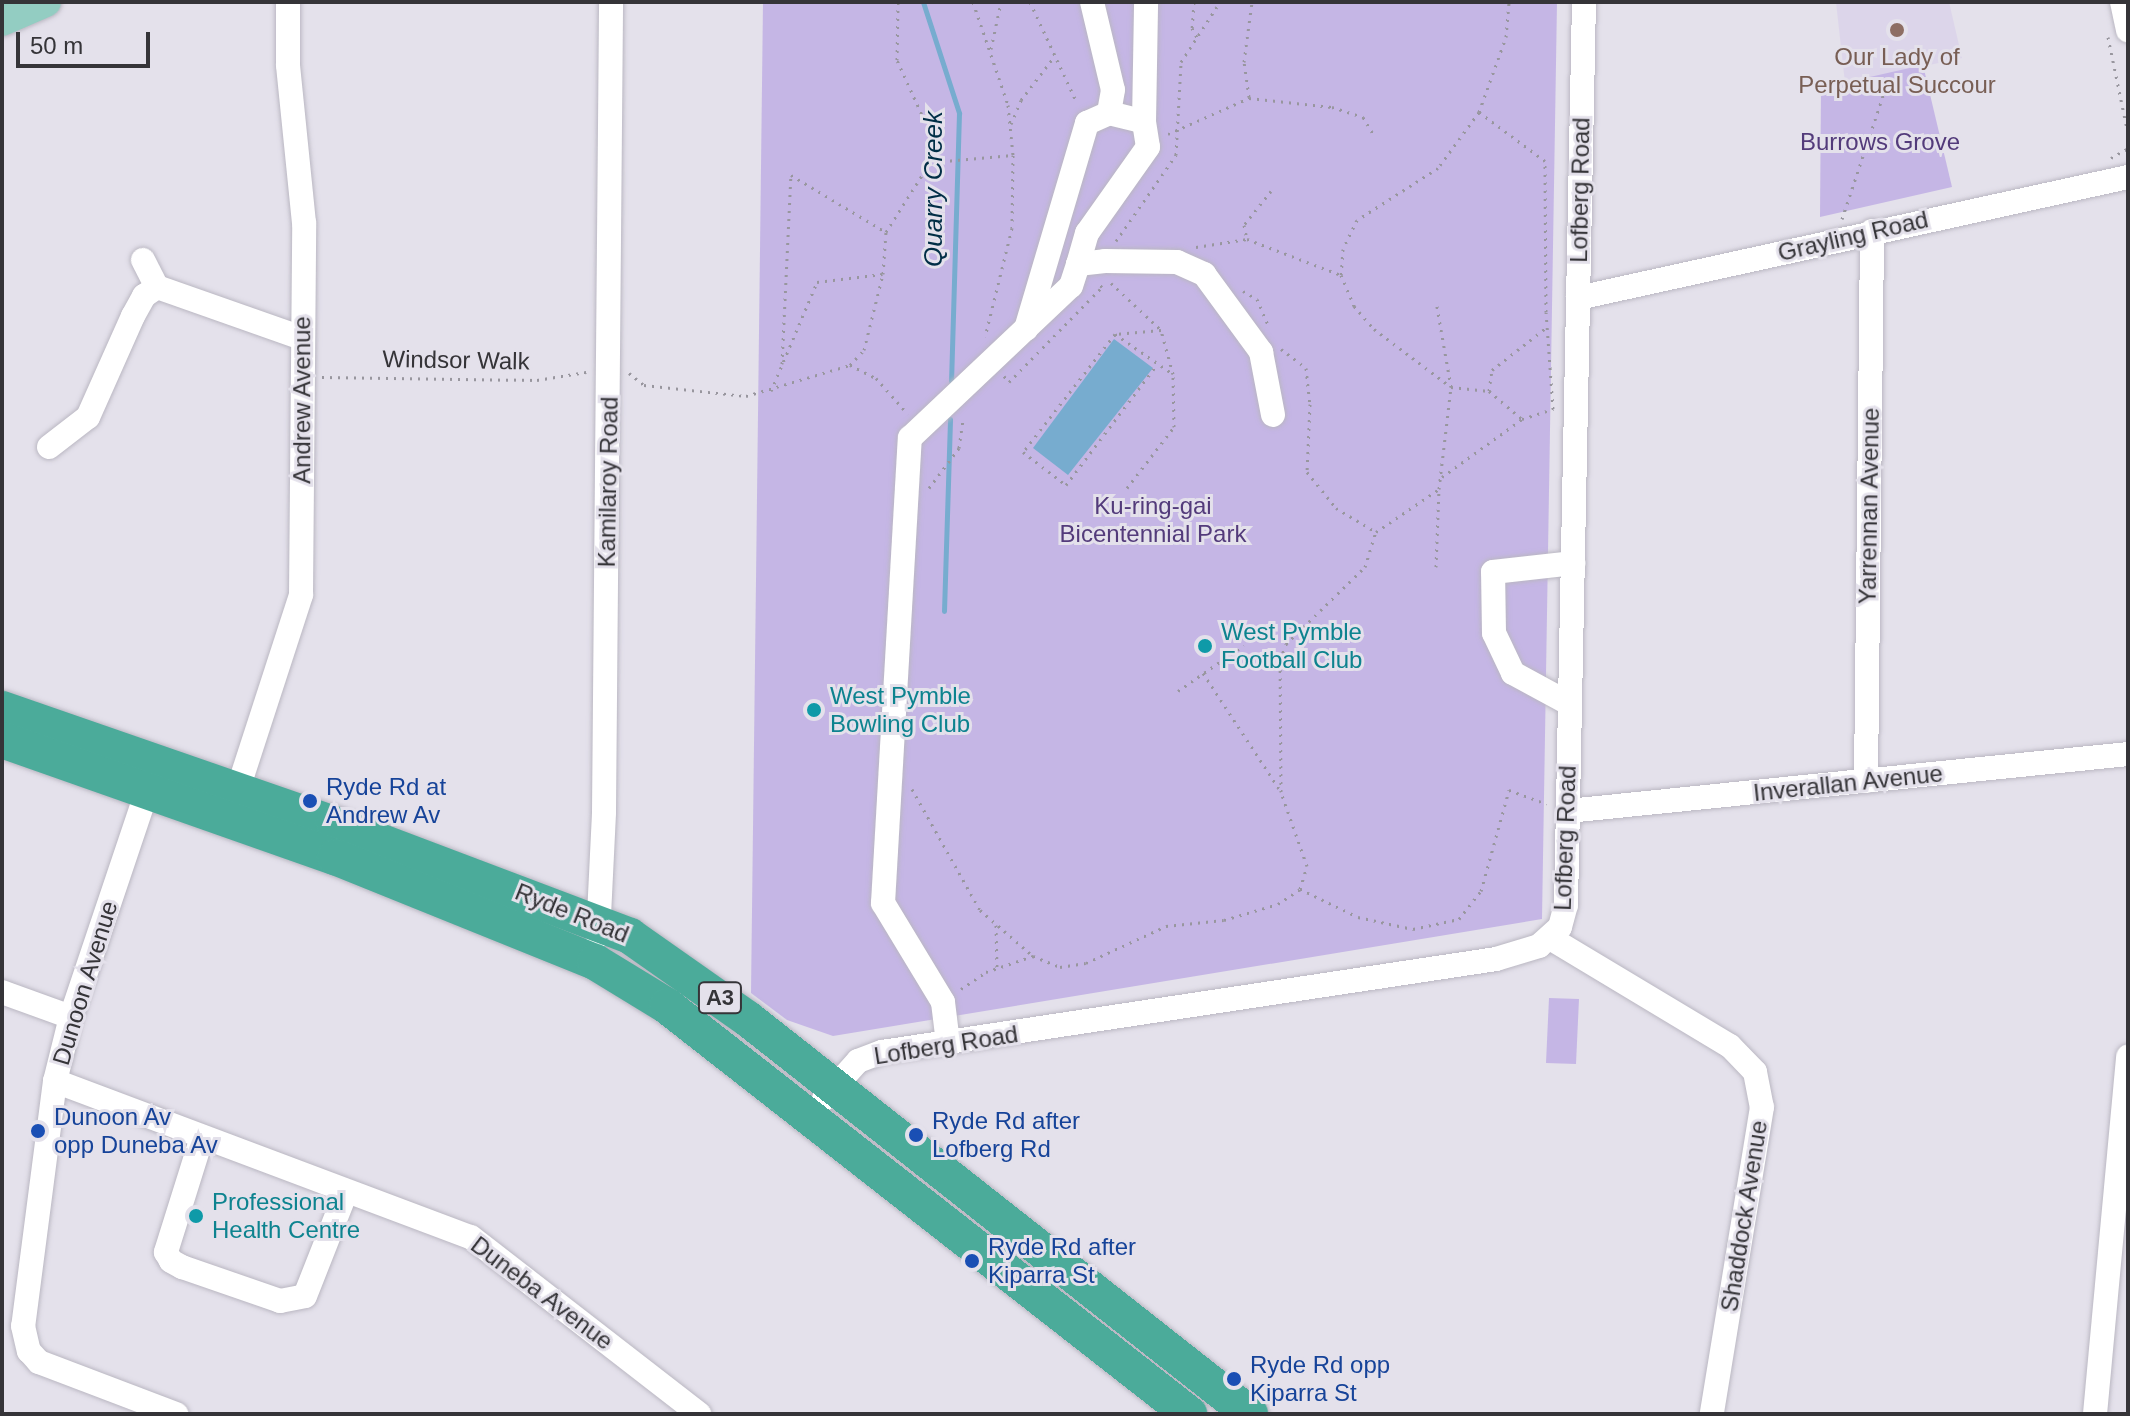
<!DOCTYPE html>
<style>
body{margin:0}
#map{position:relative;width:2130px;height:1416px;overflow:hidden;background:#e4e1eb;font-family:Arial,sans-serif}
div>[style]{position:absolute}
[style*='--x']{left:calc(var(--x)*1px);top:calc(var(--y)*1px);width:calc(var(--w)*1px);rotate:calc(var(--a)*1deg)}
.education>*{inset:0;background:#dcd5ea}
.green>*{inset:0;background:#c5b6e5}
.water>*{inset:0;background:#77accf}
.stream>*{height:5px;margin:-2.5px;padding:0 2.5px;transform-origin:2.5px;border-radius:2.5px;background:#77accf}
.path>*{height:3px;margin-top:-1.5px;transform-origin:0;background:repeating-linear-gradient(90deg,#98969e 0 2px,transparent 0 8px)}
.roads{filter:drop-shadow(0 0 2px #bab7c2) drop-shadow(0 0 2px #bab7c2)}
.minor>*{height:24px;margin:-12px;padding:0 12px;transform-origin:12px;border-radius:12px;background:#fff}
.major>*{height:30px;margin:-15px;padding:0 15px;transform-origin:15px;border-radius:15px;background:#93cdc2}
.highway>*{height:36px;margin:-18px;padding:0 18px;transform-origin:18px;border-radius:18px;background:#4bab9a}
.dots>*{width:22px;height:22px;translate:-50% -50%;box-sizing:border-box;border:4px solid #e4e1eb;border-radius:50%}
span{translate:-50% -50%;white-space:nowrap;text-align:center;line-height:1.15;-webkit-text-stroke:6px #e4e1eb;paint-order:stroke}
.shield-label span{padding:2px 6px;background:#e4e1eb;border:2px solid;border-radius:6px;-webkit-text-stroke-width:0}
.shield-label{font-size:22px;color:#353438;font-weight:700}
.education-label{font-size:24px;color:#785e54}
.park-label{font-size:24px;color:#533b7b}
.street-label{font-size:24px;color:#353438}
.culture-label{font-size:24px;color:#0d838f}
.left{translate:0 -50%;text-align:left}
.transit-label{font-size:24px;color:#164399}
.water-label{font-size:26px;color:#012e46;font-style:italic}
.frame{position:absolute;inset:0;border:4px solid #353438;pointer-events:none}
.scale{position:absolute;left:16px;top:32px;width:134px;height:36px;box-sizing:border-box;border:4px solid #353438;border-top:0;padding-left:10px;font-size:24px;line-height:28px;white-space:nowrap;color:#353438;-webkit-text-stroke:6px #e4e1eb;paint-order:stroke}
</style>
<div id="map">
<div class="education">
<div style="clip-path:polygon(1836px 2px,1949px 2px,1962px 58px,1845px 83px)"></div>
</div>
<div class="green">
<div style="clip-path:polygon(763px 2px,1557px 2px,1542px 919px,833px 1036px,787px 1020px,751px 993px)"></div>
<div style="clip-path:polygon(1923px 65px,1952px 187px,1820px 217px,1821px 88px)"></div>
<div style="clip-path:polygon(1549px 998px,1579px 999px,1576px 1064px,1546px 1063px)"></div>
</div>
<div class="water">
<div style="clip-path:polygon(1114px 339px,1153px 368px,1068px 475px,1033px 448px)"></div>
</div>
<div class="stream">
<div style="--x:923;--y:2;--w:117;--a:72"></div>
<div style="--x:959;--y:113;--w:268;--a:91.7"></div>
<div style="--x:944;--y:611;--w:192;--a:-88.2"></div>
</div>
<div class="path">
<div style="--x:973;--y:2;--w:109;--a:71.2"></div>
<div style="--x:1008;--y:105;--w:50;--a:84.3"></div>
<div style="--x:1013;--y:155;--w:73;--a:90.8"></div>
<div style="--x:1012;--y:228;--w:112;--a:103.9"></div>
<div style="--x:1030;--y:2;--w:111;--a:65"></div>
<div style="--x:1194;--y:2;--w:26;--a:94"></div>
<div style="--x:1192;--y:28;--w:15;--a:62"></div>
<div style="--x:2108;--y:37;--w:99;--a:78.3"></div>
<div style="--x:991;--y:49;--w:48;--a:-78"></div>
<div style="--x:1249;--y:97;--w:35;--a:-98"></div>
<div style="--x:1244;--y:62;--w:61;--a:-82.4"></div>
<div style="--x:1479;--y:112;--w:69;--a:126.2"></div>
<div style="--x:1438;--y:168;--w:96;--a:147.3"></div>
<div style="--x:1357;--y:220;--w:32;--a:116"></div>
<div style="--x:1343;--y:249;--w:26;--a:94"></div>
<div style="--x:1341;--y:275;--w:34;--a:67"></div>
<div style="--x:1354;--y:306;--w:30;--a:49"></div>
<div style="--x:1374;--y:329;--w:96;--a:37"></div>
<div style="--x:1451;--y:387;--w:38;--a:6"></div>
<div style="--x:1489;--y:391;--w:43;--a:40.3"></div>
<div style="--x:1522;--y:419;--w:33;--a:-18"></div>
<div style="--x:1553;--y:409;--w:97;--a:-94.1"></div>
<div style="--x:1546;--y:312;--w:151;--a:-90.4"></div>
<div style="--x:1545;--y:161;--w:82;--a:-143.4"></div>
<div style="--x:1479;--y:112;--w:80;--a:-70.2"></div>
<div style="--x:1506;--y:37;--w:35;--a:-85"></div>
<div style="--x:1011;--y:124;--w:26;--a:-67"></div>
<div style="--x:1021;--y:100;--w:54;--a:-52.5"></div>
<div style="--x:1168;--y:134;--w:89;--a:-24"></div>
<div style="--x:1249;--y:98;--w:83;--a:6.2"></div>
<div style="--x:1332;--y:107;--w:33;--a:18"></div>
<div style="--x:1363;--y:117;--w:23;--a:59"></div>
<div style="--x:2111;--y:158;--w:20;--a:-30"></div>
<div style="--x:934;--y:162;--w:79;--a:-5.1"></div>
<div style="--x:1271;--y:191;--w:43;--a:128.5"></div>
<div style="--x:1244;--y:225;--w:14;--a:78"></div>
<div style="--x:1247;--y:239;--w:101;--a:21"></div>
<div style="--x:1842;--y:219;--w:149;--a:-71.6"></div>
<div style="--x:1116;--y:241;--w:105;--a:-55.1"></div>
<div style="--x:1176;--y:155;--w:93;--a:-86.9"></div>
<div style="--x:1181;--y:62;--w:72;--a:-57"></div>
<div style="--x:1196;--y:247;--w:52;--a:-8.9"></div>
<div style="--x:1111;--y:283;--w:67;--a:43.2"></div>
<div style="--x:1243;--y:291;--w:16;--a:30"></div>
<div style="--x:1257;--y:299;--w:28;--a:67"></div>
<div style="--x:1115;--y:334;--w:70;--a:34.6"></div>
<div style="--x:1281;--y:349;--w:31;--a:37"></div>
<div style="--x:1306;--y:368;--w:36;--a:84"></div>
<div style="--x:1310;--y:404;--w:68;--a:92.5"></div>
<div style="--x:1307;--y:472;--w:46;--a:51.1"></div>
<div style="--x:1336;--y:508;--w:47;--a:31"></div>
<div style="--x:782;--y:364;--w:189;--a:-87.3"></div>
<div style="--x:791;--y:175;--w:111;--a:31"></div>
<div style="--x:850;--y:365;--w:21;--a:-47"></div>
<div style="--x:864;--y:350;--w:78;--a:-76"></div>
<div style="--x:883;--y:274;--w:42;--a:-85.9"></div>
<div style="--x:886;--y:232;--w:97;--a:-57.6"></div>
<div style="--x:938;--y:150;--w:99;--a:-114.5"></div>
<div style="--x:897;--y:60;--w:58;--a:-89"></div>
<div style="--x:629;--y:373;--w:19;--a:39"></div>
<div style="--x:644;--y:385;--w:103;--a:6.2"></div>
<div style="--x:746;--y:396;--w:109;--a:-16.6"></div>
<div style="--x:850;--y:365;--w:29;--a:27"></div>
<div style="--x:876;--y:378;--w:48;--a:48.4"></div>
<div style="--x:1004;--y:376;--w:8;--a:50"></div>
<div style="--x:1009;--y:382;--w:133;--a:-45.6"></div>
<div style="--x:1102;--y:287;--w:7;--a:-135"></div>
<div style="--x:322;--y:377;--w:215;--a:0.8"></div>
<div style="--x:537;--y:380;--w:50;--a:-9.3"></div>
<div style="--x:771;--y:391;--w:118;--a:-67.1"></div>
<div style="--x:817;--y:282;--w:66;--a:-6.9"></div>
<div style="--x:1489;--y:391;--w:21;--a:-82"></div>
<div style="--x:1492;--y:370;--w:70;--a:-38"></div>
<div style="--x:1442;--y:477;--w:99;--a:-35.9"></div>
<div style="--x:929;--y:488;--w:50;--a:-53.1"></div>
<div style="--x:959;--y:448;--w:30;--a:-82"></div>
<div style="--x:1127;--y:488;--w:77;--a:-52.4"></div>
<div style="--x:1174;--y:427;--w:53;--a:-91.1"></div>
<div style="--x:1173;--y:374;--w:46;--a:-105.3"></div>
<div style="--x:1161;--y:330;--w:46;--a:175"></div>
<div style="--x:1115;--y:334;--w:150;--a:127.9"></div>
<div style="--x:1023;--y:452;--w:54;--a:37.5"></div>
<div style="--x:1066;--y:485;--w:149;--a:-52.9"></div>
<div style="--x:1436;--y:567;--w:78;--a:-87.8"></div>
<div style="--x:1203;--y:673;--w:140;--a:56.7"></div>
<div style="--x:1178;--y:691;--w:80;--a:-34.9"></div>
<div style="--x:912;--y:789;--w:139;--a:60.7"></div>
<div style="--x:980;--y:910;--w:70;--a:41"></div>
<div style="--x:1033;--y:956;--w:29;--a:22"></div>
<div style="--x:1060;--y:967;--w:26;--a:-9"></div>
<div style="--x:1086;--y:963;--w:88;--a:-24.8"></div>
<div style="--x:1166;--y:926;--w:58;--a:-5.9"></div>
<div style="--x:1224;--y:920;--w:56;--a:-16.5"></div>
<div style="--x:1278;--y:904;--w:27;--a:-34"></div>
<div style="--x:1300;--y:889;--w:24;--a:-73"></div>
<div style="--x:1307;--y:866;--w:78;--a:-109.4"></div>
<div style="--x:1281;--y:792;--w:132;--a:-90.4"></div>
<div style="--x:1280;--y:660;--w:17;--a:-69"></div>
<div style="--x:1286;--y:644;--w:110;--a:-44.3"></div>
<div style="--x:1365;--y:567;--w:37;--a:-73"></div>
<div style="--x:1376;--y:532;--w:76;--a:-34.3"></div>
<div style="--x:1439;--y:489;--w:103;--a:-83.3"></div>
<div style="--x:1451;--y:387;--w:87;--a:-99.9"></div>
<div style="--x:1300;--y:889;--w:64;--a:25.8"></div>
<div style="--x:1358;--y:917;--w:56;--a:12.3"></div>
<div style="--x:1413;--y:929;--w:47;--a:-12.3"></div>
<div style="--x:1459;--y:919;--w:36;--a:-52"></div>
<div style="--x:1481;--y:891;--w:105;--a:-74.5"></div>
<div style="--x:1509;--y:790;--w:40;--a:20.2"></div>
<div style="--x:996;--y:925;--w:43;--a:88.7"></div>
<div style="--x:961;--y:989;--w:30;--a:-34"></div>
<div style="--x:986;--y:972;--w:50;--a:-18.8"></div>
</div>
<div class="roads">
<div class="minor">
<div style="--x:1092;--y:2;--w:90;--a:76.6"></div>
<div style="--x:1113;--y:90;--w:23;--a:100"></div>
<div style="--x:2122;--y:2;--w:29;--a:78"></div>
<div style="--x:1144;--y:122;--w:120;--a:-89"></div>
<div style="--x:143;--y:260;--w:30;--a:63"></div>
<div style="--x:1578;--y:298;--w:563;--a:-12.41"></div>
<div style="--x:1026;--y:329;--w:215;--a:-73.5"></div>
<div style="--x:1087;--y:123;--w:24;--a:-24"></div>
<div style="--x:1109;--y:113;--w:36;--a:14"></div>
<div style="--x:1144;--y:122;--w:25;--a:81"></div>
<div style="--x:1148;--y:147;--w:105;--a:125.3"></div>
<div style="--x:1087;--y:233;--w:32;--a:106"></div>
<div style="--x:49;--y:447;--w:49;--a:-37.6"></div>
<div style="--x:88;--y:417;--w:111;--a:-66"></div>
<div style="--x:133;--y:316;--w:23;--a:-61"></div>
<div style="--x:144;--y:296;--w:16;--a:-35"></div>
<div style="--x:157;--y:287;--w:154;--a:19.4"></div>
<div style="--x:1570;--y:704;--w:65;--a:-151.5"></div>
<div style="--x:1513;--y:673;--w:44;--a:-115.4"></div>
<div style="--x:1494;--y:633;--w:61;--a:-90.9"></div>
<div style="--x:1493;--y:572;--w:81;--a:-6.4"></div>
<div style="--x:1866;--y:781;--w:550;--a:-89.37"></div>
<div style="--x:238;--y:789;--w:204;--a:-72"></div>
<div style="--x:301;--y:595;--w:372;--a:-89.5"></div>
<div style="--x:304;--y:223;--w:159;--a:-95.8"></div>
<div style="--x:288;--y:65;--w:63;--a:-90"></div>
<div style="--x:147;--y:791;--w:238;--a:108.6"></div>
<div style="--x:71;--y:1017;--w:66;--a:104"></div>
<div style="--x:55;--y:1081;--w:247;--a:97.4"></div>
<div style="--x:23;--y:1326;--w:26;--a:77"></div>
<div style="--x:29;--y:1351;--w:15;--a:48"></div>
<div style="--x:39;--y:1362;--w:147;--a:20.8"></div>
<div style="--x:1568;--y:811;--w:563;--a:-5.81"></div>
<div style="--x:598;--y:936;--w:124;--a:-87.2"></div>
<div style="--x:604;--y:812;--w:810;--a:-89.5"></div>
<div style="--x:1550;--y:938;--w:210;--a:31"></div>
<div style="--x:1730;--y:1046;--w:36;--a:46"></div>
<div style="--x:1755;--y:1072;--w:36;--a:79"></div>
<div style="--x:1762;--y:1107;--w:311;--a:99.3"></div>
<div style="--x:2;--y:992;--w:73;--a:19.9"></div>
<div style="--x:948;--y:1043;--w:41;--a:-97"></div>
<div style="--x:943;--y:1002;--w:116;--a:-121.2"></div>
<div style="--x:883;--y:903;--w:466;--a:-86.7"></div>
<div style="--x:910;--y:438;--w:221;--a:-43.4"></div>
<div style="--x:1071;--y:286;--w:23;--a:-72"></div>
<div style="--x:1078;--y:264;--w:27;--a:-6"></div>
<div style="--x:1105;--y:261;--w:72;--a:0.8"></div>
<div style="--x:1177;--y:262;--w:30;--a:24"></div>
<div style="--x:1204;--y:274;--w:97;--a:53.8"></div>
<div style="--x:1261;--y:352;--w:64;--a:79.2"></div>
<div style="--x:55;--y:1081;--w:444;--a:20.6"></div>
<div style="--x:471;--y:1237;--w:289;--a:37.8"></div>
<div style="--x:824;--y:1099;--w:51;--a:-48.2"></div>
<div style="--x:858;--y:1061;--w:26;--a:-21"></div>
<div style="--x:882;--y:1052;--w:621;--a:-8.61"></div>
<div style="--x:1496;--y:959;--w:45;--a:-16.8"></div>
<div style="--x:1539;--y:946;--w:28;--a:-42"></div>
<div style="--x:1560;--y:927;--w:23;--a:-75"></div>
<div style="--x:1566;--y:905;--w:903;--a:-88.86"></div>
<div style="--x:202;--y:1137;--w:121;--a:107.4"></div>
<div style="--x:166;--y:1252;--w:10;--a:61"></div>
<div style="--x:171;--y:1261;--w:13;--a:29"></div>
<div style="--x:182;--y:1267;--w:104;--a:19.1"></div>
<div style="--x:280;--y:1301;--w:25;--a:-11"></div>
<div style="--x:305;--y:1296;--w:112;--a:-68.5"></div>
<div style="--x:2095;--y:1414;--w:359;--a:-84.7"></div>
</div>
<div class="major">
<div style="--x:2;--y:21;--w:48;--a:-23.4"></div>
</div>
<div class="highway">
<div style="--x:2;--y:709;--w:351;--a:19.1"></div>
<div style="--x:334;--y:824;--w:316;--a:20.7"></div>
<div style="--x:630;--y:936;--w:144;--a:35.1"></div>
<div style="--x:748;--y:1019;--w:639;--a:38.2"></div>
<div style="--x:2;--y:740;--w:353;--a:19.4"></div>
<div style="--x:335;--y:857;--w:280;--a:22"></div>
<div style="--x:595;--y:962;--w:84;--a:31.4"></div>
<div style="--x:667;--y:1006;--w:663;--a:38.01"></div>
</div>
</div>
<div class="dots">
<div style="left:1897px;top:30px;background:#8d6e63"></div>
<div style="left:1205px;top:646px;background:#0f9aa8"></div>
<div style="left:814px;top:710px;background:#0f9aa8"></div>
<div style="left:310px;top:801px;background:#1a4fb4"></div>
<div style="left:38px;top:1131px;background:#1a4fb4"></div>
<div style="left:916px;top:1135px;background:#1a4fb4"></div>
<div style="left:196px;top:1216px;background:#0f9aa8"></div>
<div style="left:972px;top:1261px;background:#1a4fb4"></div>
<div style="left:1234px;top:1379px;background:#1a4fb4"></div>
</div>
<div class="shield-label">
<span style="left:720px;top:998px">A3</span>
</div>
<div class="education-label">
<span style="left:1897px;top:71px">Our Lady of<br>Perpetual Succour</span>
</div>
<div class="park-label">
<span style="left:1880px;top:142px">Burrows Grove</span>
<span style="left:1153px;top:520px">Ku-ring-gai<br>Bicentennial Park</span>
</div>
<div class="street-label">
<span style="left:1580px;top:190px;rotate:-89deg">Lofberg Road</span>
<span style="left:1853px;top:236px;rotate:-13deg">Grayling Road</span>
<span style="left:456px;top:360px;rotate:1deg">Windsor Walk</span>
<span style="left:302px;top:400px;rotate:-90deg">Andrew Avenue</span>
<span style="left:608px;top:482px;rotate:-89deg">Kamilaroy Road</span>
<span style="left:1869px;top:506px;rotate:-89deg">Yarrennan Avenue</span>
<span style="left:1848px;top:783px;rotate:-6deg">Inverallan Avenue</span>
<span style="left:1565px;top:838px;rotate:-88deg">Lofberg Road</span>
<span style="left:572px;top:913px;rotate:22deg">Ryde Road</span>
<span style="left:85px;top:983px;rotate:-73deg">Dunoon Avenue</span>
<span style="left:946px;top:1045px;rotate:-9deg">Lofberg Road</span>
<span style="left:1744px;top:1216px;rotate:-81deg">Shaddock Avenue</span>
<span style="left:542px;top:1293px;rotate:37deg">Duneba Avenue</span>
</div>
<div class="culture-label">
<span class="left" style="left:1221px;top:646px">West Pymble<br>Football Club</span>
<span class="left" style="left:830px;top:710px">West Pymble<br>Bowling Club</span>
<span class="left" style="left:212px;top:1216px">Professional<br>Health Centre</span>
</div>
<div class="transit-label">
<span class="left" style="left:326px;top:801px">Ryde Rd at<br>Andrew Av</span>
<span class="left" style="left:54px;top:1131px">Dunoon Av<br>opp Duneba Av</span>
<span class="left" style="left:932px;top:1135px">Ryde Rd after<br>Lofberg Rd</span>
<span class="left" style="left:988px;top:1261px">Ryde Rd after<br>Kiparra St</span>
<span class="left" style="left:1250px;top:1379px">Ryde Rd opp<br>Kiparra St</span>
</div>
<div class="water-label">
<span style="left:934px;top:189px;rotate:-90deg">Quarry Creek</span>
</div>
<div class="frame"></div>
<div class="scale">50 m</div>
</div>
